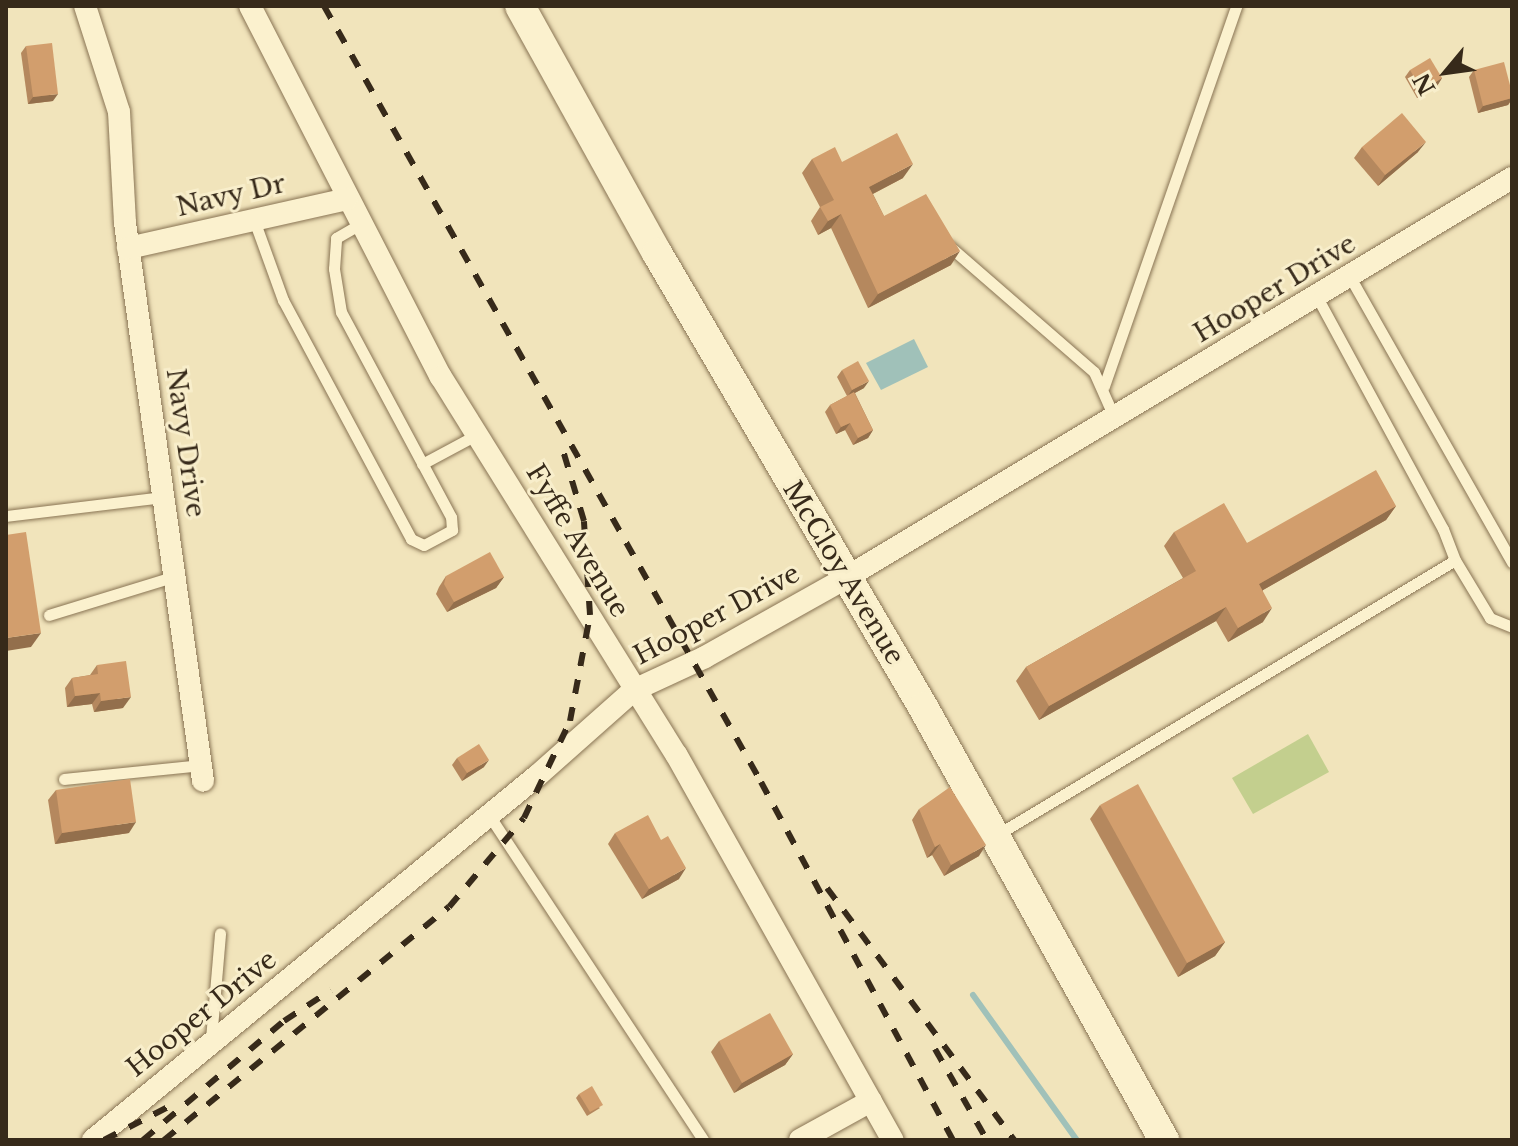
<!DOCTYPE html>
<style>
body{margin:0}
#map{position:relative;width:1518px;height:1146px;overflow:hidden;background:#f1e4bb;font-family:"Libre Baskerville",serif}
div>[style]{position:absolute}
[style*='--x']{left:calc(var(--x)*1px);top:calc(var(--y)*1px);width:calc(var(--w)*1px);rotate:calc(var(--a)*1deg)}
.green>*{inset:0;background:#c3cf8e}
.water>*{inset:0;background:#a0c1b9}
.stream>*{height:6px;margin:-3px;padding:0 3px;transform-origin:3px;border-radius:3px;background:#a0c1b9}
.roads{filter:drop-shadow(0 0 2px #897454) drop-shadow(0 0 2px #897454)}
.lane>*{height:11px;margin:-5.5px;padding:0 5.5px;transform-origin:5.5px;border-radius:5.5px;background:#fbf1ce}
.street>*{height:22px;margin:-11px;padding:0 11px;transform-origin:11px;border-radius:11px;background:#fbf1ce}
.secondary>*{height:30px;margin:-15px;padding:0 15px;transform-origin:15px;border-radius:15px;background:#fbf1ce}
.rail>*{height:6px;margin-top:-3px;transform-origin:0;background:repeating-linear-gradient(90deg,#372a1a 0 14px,transparent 0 28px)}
.wall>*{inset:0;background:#b5885e}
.shaded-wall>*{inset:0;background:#936f4c}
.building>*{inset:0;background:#d29e6d}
span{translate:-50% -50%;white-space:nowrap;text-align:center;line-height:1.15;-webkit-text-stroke:6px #f8eecb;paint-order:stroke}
.street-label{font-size:26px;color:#372a1a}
.frame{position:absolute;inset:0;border:8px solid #372a1a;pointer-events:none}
.north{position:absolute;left:1406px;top:32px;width:80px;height:80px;-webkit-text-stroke:6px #f8eecb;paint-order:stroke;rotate:241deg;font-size:22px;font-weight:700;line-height:32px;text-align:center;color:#372a1a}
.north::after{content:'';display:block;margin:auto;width:28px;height:36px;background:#372a1a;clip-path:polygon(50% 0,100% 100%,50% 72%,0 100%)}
</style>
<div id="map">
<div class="green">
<div style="clip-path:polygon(1308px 734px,1329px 772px,1253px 814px,1232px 778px)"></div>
</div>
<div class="water">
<div style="clip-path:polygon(914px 339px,928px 367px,881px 390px,866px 363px)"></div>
</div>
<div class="stream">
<div style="--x:973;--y:995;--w:178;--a:54.4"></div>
</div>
<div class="roads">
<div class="lane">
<div style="--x:254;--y:220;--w:85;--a:70.1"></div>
<div style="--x:283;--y:300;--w:271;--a:61.8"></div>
<div style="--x:411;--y:539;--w:14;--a:25"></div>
<div style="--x:424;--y:545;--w:32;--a:-28"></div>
<div style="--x:452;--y:530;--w:13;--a:-94"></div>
<div style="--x:451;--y:517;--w:233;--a:-118.2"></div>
<div style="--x:341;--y:312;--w:44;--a:-99.2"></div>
<div style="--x:334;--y:269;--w:31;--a:-86"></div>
<div style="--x:336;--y:238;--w:28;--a:-30"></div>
<div style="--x:949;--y:246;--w:192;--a:41"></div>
<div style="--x:1094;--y:372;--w:49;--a:66"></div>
<div style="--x:1350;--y:277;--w:328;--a:60.4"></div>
<div style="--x:1317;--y:297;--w:264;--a:61.5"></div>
<div style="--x:1443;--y:529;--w:33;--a:69"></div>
<div style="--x:1455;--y:560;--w:68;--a:58.9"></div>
<div style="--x:1490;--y:618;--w:24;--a:22"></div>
<div style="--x:1104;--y:386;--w:402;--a:-70.8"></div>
<div style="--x:422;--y:464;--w:64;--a:-28.2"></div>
<div style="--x:6;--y:516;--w:159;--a:-6.9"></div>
<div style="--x:49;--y:615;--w:133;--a:-17.1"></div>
<div style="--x:64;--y:779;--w:138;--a:-5.8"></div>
<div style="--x:489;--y:815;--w:389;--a:56.6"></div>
<div style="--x:995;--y:836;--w:536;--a:-30.96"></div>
<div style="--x:211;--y:1039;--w:106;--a:-85.1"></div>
</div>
<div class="street">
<div style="--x:85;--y:6;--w:111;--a:72.2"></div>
<div style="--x:119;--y:112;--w:111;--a:86.9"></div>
<div style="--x:125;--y:223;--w:563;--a:82.04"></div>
<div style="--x:250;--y:6;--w:417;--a:62.8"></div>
<div style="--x:441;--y:377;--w:444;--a:58.1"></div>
<div style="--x:676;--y:754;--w:443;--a:60.7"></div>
<div style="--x:128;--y:248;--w:224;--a:-12.6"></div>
<div style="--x:93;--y:1140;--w:574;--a:-39.35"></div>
<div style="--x:537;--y:776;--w:130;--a:-41.6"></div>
<div style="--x:634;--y:690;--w:78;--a:-24.9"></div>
<div style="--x:705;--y:657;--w:159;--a:-29.3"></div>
<div style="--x:844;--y:579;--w:779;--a:-30.98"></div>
<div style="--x:800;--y:1140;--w:81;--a:-28.8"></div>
</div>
<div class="secondary">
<div style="--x:520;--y:6;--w:282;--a:61"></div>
<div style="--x:657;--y:253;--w:526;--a:59.63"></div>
<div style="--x:923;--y:707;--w:496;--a:60.9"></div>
</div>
</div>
<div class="rail">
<div style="--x:324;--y:6;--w:891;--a:60.61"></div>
<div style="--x:761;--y:782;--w:406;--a:61.8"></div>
<div style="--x:827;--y:888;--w:314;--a:53.4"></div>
<div style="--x:935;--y:1049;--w:105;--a:60.3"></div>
<div style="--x:104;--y:1140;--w:72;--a:-27.3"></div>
<div style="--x:143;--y:1140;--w:185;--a:-40.2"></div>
<div style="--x:284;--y:1021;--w:56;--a:-33.4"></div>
<div style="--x:164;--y:1140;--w:368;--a:-39.3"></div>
<div style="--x:449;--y:907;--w:116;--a:-49.9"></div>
<div style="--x:524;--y:818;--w:107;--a:-64.6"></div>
<div style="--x:570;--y:721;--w:108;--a:-79.3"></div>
<div style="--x:590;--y:615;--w:94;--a:-93.7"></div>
<div style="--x:584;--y:521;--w:77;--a:-106.6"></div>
</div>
<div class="wall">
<div style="clip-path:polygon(26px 46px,53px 101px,28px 104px,21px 53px)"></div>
<div style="clip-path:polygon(1410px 70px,1442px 78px,1437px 86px,1417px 98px,1405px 77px)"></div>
<div style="clip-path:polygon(1474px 70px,1512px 93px,1512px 100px,1508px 105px,1478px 113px,1469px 77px)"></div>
<div style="clip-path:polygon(1362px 147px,1418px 152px,1378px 186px,1354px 158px)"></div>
<div style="clip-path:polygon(812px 159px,842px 162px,903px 178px,873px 194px,884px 216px,951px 265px,868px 308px,831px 228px,818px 235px,811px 221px,820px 207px,802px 173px)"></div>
<div style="clip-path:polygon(842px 370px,864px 388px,855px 393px,873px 430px,868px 438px,853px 445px,845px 430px,836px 434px,825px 412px,830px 405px,847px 396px,837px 377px)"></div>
<div style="clip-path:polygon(1396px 506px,1386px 520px,1263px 590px,1263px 622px,1228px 642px,1216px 621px,1039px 720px,1016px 681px,1026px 667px,1183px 578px,1164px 546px,1174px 532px,1247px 543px)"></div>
<div style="clip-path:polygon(446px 576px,504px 577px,496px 588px,447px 612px,436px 594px,439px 587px)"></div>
<div style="clip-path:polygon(97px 665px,123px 708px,94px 712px,92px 704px,67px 707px,65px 688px,72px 678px,90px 675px)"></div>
<div style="clip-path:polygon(457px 758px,484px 767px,462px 781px,452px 765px)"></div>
<div style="clip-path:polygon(56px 790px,129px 833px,55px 844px,48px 800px)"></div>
<div style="clip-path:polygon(1100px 805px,1225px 942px,1215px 956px,1178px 977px,1090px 819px)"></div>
<div style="clip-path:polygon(919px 809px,979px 856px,944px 876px,932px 855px,927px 858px,912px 820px)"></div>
<div style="clip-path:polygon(615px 833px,679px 879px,642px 899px,608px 844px)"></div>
<div style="clip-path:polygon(719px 1041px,793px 1054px,785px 1065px,734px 1093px,711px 1052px)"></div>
<div style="clip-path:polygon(579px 1094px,600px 1108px,587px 1116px,576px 1098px)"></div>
</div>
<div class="shaded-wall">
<div style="clip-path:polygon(1442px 78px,1437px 86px,1417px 98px,1422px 91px)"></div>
<div style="clip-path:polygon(58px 94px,53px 101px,28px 104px,33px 97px)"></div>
<div style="clip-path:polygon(1512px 98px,1508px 105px,1478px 113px,1483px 106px)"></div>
<div style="clip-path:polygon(1426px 142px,1418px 152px,1378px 186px,1385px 175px)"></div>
<div style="clip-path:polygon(913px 164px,903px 178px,859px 201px,869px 187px)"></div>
<div style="clip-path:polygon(841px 214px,831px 228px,818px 235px,828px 221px)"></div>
<div style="clip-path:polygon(960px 251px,951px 265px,868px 308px,878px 294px)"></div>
<div style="clip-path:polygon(869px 381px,864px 388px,847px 397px,852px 390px)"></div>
<div style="clip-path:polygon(850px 423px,845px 430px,836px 434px,841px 427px)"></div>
<div style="clip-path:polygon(873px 430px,868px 438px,853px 445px,858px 438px)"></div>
<div style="clip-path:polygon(1396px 506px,1386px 520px,1249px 598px,1259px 584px)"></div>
<div style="clip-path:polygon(504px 577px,496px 588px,447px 612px,454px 602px)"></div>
<div style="clip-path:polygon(1226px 607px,1216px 621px,1039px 720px,1049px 706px)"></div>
<div style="clip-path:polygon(1272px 608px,1263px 622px,1228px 642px,1238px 628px)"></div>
<div style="clip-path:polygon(41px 633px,31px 647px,6px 651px,6px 638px)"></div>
<div style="clip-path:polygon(100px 693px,92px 704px,67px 707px,75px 696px)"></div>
<div style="clip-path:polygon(131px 697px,123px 708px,94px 712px,101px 701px)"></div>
<div style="clip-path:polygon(489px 760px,484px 767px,462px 781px,467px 773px)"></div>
<div style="clip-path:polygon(136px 822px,129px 833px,55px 844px,62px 833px)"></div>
<div style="clip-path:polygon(940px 844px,932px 855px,927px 858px,935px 847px)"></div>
<div style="clip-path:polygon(986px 845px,979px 856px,944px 876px,951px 865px)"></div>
<div style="clip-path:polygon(686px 868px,679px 879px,642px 899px,649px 889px)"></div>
<div style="clip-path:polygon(1225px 942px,1215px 956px,1178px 977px,1187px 963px)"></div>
<div style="clip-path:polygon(793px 1054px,785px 1065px,734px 1093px,742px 1083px)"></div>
</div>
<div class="building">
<div style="clip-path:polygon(52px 43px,58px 94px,33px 97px,26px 46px)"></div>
<div style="clip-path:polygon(1430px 58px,1442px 78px,1422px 91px,1410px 70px)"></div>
<div style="clip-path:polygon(1504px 62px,1512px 93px,1512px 98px,1483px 106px,1474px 70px)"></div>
<div style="clip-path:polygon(1402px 113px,1426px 142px,1385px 175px,1362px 147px)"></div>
<div style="clip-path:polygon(897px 133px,913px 164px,869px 187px,884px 216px,926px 194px,960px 251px,878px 294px,841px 214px,828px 221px,820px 207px,834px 200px,812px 159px,835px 147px,842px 162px)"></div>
<div style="clip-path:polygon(858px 361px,869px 381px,852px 390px,842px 370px)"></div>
<div style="clip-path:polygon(854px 392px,873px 430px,858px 438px,850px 423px,841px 427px,830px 405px)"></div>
<div style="clip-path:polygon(1376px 470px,1396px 506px,1259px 584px,1272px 608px,1238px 628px,1226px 607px,1049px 706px,1026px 667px,1196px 571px,1174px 532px,1224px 503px,1247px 543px)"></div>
<div style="clip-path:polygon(26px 532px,41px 633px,6px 638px,6px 535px)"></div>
<div style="clip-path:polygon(490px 552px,504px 577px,454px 602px,444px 584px,446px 576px)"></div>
<div style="clip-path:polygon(126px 661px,131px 697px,101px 701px,100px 693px,75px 696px,72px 678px,98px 674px,97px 665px)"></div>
<div style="clip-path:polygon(479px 744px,489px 760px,467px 773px,457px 758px)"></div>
<div style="clip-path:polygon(130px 779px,136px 822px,62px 833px,56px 790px)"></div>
<div style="clip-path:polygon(1138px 784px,1225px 942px,1187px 963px,1100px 805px)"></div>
<div style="clip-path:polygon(950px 787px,986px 845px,951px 865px,940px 844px,935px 847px,919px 809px)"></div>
<div style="clip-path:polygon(648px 815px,661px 840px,668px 836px,686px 868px,649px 889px,615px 833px)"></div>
<div style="clip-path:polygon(770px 1013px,793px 1054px,742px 1083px,719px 1041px)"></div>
<div style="clip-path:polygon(592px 1086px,603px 1105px,590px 1112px,579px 1094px)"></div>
</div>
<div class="street-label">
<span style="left:231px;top:196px;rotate:-13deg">Navy Dr</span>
<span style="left:1275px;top:289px;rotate:-31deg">Hooper Drive</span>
<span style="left:185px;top:443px;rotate:82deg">Navy Drive</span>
<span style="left:577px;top:541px;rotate:59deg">Fyffe Avenue</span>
<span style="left:843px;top:573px;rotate:59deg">McCloy Avenue</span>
<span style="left:717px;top:615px;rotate:-28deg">Hooper Drive</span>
<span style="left:202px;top:1014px;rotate:-39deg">Hooper Drive</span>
</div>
<div class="frame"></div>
<div class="north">N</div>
</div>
